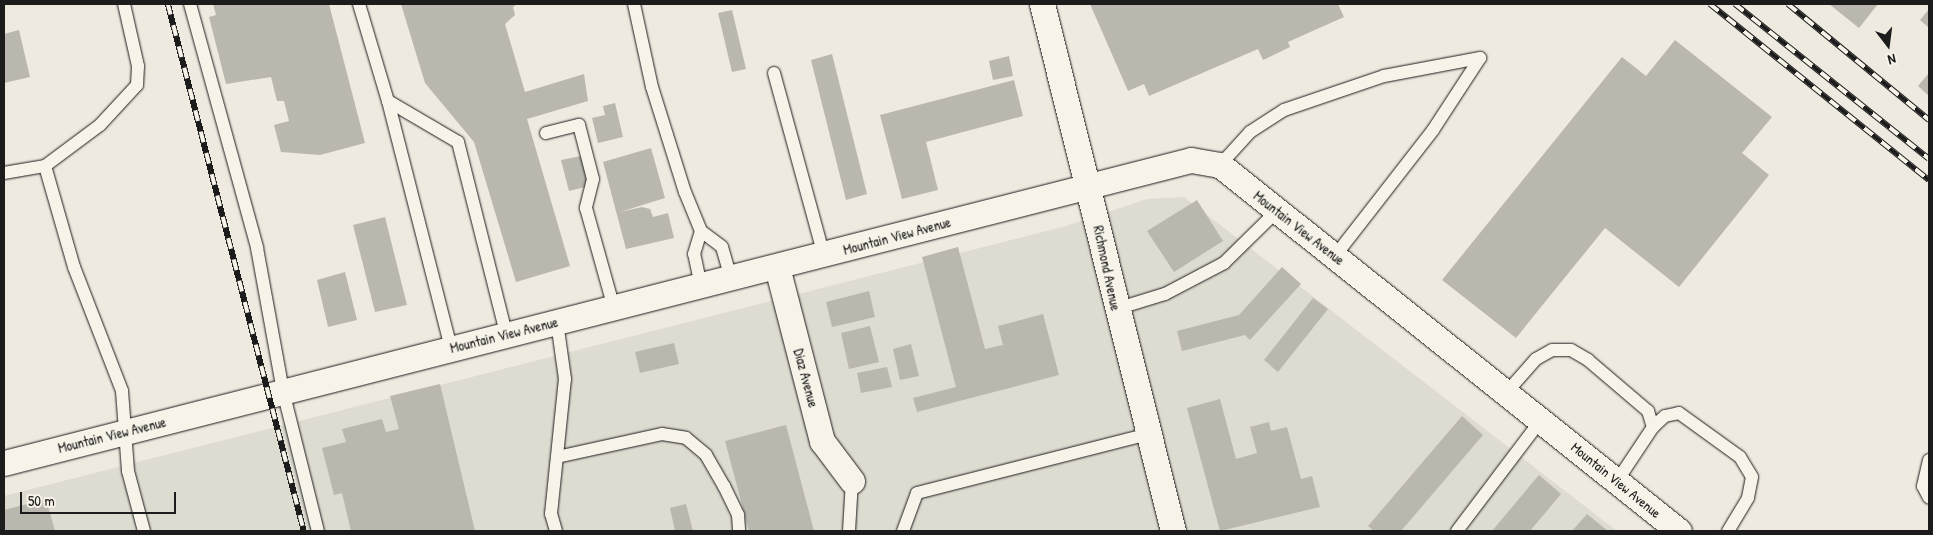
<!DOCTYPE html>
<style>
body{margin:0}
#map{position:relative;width:1933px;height:535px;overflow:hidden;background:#eeeae0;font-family:"Patrick Hand",sans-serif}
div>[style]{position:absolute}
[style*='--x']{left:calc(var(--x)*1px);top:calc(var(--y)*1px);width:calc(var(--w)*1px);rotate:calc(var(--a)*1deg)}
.built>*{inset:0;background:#dedbd1}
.building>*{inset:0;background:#bab7af}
.roads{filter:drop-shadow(0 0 1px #1c1c1c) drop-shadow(0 0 1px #1c1c1c)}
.service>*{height:12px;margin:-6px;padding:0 6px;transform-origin:6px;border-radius:6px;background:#f7f3e8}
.minor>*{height:25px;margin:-12.5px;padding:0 12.5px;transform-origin:12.5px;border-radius:12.5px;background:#f7f3e8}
.rail>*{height:5.5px;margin-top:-2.75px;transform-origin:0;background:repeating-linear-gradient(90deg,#f7f3e8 0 11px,#1c1c1c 0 22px);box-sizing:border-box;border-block:1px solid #1c1c1c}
span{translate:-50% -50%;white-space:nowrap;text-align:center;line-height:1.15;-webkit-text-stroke:5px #f7f3e8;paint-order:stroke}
.street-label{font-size:14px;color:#1c1c1c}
.frame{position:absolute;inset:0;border:5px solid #1c1c1c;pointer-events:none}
.north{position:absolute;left:1863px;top:20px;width:50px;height:50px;-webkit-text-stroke:4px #f7f3e8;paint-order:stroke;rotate:165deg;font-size:14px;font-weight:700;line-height:20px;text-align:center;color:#1c1c1c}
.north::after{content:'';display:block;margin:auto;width:18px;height:22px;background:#1c1c1c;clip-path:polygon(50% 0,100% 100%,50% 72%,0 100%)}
.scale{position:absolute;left:20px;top:492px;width:156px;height:22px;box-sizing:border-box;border:2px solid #1c1c1c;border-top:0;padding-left:6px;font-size:15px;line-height:18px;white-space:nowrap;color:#1c1c1c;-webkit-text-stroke:4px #f7f3e8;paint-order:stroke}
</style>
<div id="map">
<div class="built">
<div style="clip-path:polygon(1184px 197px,1617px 531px,4px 531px,4px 496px,1066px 226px,1147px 199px)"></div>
</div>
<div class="building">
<div style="clip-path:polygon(213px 4px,329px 4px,365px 143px,320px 155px,281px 152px,274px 125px,289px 121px,284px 101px,277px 101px,271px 77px,226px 84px,209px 17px,216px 15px)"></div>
<div style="clip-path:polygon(401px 4px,517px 4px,513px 7px,515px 15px,505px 24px,525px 92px,584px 74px,588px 101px,527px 119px,570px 266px,516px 282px,474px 142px,425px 83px)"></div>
<div style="clip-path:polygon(1090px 4px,1338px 4px,1344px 17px,1288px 42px,1290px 47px,1263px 60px,1258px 49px,1149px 96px,1144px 84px,1128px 91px)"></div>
<div style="clip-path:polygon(1829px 4px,1878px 4px,1859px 28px)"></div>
<div style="clip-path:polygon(1929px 9px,1929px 28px,1920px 20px)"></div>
<div style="clip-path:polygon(732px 10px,746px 69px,732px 72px,718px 13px)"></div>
<div style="clip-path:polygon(19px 30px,30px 77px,4px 83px,4px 34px)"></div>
<div style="clip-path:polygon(1675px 40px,1772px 117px,1742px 153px,1769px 175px,1679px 287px,1605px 228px,1516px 338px,1442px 280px,1622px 57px,1646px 76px)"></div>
<div style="clip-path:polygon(832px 54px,867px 194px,846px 200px,811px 60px)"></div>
<div style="clip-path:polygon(1009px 56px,1013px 76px,993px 80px,989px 61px)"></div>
<div style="clip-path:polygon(1929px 73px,1929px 96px,1918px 86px)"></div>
<div style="clip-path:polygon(1014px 80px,1023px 116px,926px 142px,938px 190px,902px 199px,880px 115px)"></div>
<div style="clip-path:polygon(615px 103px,623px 137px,598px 143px,592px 118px,605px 115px,603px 106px)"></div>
<div style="clip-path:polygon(651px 148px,665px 198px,620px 212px,642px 207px,650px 209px,653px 217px,668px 213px,674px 238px,626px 249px,603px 162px)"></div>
<div style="clip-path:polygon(581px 156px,589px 186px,569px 191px,561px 160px)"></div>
<div style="clip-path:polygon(1197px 200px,1223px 241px,1174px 272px,1147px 231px)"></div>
<div style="clip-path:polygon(385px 217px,407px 305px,375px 312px,353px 225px)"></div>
<div style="clip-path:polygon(958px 247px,985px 349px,1003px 345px,998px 326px,1043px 314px,1059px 375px,917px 412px,913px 398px,956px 387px,922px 257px)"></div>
<div style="clip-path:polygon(1282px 267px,1301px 284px,1250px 340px,1245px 335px,1182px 351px,1177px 331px,1239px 315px)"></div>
<div style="clip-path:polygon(345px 272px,357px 320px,328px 327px,317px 280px)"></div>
<div style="clip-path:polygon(869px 291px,875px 317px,832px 327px,826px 302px)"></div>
<div style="clip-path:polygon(1313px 298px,1328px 309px,1278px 372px,1264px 360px)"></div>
<div style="clip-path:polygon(870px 326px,879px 362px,849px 369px,841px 333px)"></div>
<div style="clip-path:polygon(674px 343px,679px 364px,640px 373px,635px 352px)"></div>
<div style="clip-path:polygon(911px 344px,919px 376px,900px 380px,893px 349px)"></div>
<div style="clip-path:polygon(887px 367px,892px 387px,861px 393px,857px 373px)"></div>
<div style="clip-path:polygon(440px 384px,475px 531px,351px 531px,342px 493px,334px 495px,322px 448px,346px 442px,342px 429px,382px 419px,386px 432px,399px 429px,390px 396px)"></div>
<div style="clip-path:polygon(1220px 399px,1236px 459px,1257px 453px,1250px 427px,1269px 422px,1271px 431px,1287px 427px,1301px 479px,1312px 476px,1320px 507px,1220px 531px,1187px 408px)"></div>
<div style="clip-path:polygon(1462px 416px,1483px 435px,1401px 531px,1374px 531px,1368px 526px)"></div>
<div style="clip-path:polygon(786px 425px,814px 531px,749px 531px,725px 441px)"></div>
<div style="clip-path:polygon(1539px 475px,1561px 494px,1530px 531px,1492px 531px)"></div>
<div style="clip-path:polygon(46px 499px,55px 531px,4px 531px,4px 510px)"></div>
<div style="clip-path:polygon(686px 504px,693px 531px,675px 531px,670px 508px)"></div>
<div style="clip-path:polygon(1587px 514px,1608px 531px,1572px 531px)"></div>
</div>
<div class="roads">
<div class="service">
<div style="--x:124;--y:4;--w:64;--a:77.3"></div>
<div style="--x:138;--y:66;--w:19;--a:93"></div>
<div style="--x:137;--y:85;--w:54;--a:132.8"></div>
<div style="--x:100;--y:125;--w:69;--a:143.3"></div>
<div style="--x:45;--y:166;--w:105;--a:74"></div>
<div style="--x:74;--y:267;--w:133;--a:68.8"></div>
<div style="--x:122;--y:391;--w:80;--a:85.7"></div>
<div style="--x:128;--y:471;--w:62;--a:75.1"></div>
<div style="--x:190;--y:4;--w:253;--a:74.6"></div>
<div style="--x:257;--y:248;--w:145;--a:79.7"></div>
<div style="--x:283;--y:391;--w:144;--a:76"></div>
<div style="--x:359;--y:4;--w:101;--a:73.4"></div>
<div style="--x:634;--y:4;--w:85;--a:77.8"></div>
<div style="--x:652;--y:87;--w:110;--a:72.6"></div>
<div style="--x:685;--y:192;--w:42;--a:67.7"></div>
<div style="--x:701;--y:231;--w:26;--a:37"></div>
<div style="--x:722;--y:247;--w:33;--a:74"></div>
<div style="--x:774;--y:73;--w:190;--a:74.7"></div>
<div style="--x:546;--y:133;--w:34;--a:-14"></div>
<div style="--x:579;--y:125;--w:56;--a:75.5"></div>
<div style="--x:593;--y:179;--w:30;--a:104"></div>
<div style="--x:586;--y:208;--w:104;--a:74.4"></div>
<div style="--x:1220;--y:165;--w:45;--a:-47.7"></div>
<div style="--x:1250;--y:132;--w:40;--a:-32.9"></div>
<div style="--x:1284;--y:110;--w:106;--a:-18.8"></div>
<div style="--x:1384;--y:76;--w:98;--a:-10.6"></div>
<div style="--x:4;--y:173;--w:42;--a:-9.7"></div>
<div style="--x:1335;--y:256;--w:160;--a:-52.1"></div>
<div style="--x:1433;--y:130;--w:86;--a:-56.9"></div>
<div style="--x:701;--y:286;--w:33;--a:-102"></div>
<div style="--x:694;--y:254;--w:24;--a:-73"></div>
<div style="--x:1116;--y:309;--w:51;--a:-17"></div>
<div style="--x:1165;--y:294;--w:67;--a:-27.7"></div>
<div style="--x:1224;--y:263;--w:74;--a:-44.5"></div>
<div style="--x:451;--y:348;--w:255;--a:-104.3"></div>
<div style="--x:388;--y:101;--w:81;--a:30.4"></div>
<div style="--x:458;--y:142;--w:197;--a:75.9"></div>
<div style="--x:1506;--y:393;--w:45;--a:-48.6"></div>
<div style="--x:1536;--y:359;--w:18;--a:-29"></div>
<div style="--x:1552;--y:350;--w:19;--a:0"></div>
<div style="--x:1571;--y:350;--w:20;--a:30"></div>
<div style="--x:1588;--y:360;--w:79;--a:40.4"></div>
<div style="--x:1648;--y:411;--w:17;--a:73"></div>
<div style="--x:1653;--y:427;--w:65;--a:123.7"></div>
<div style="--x:1653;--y:427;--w:16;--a:-43"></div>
<div style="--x:1665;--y:416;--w:14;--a:-12"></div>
<div style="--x:1679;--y:413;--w:75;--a:35.8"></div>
<div style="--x:1740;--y:457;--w:23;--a:59"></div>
<div style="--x:1752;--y:477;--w:21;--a:101"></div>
<div style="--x:1748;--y:498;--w:39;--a:121"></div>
<div style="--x:557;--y:457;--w:107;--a:-12.4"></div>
<div style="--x:662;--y:434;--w:24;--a:9"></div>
<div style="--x:686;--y:438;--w:26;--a:40"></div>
<div style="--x:706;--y:455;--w:36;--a:60"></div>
<div style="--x:724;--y:486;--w:32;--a:64"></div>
<div style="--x:738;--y:515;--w:16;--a:86"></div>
<div style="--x:1929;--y:460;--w:27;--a:103"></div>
<div style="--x:1923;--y:486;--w:13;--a:63"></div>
<div style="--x:556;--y:531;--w:18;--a:-106"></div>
<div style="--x:551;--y:514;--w:136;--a:-84.1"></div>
<div style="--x:565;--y:379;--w:58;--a:-98"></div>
<div style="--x:849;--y:531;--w:50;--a:-86.6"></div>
<div style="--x:903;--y:531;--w:40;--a:-69.8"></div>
<div style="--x:917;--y:493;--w:238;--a:-14.3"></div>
<div style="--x:1457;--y:531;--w:139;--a:-52.9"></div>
</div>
<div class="minor">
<div style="--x:1042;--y:4;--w:543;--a:76.04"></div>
<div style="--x:777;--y:267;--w:180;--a:75.5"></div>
<div style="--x:822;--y:441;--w:50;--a:53.1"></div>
<div style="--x:4;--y:463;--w:1225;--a:-14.32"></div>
<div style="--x:1191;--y:160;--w:29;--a:10"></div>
<div style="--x:1220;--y:165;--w:587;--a:38.57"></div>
</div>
</div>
<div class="rail">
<div style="--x:168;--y:4;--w:544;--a:75.53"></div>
<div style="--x:1710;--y:4;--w:281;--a:38.8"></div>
<div style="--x:1735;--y:4;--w:248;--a:38.6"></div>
<div style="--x:1788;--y:4;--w:183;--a:39.4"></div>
</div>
<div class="street-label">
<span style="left:1299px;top:228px;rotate:38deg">Mountain View Avenue</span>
<span style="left:897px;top:236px;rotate:-15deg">Mountain View Avenue</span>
<span style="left:1107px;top:268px;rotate:78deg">Richmond Avenue</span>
<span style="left:504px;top:335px;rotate:-14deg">Mountain View Avenue</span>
<span style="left:806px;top:378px;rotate:75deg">Diaz Avenue</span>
<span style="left:112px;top:435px;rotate:-14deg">Mountain View Avenue</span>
<span style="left:1616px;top:480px;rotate:39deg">Mountain View Avenue</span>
</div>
<div class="frame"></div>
<div class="north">N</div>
<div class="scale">50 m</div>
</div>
